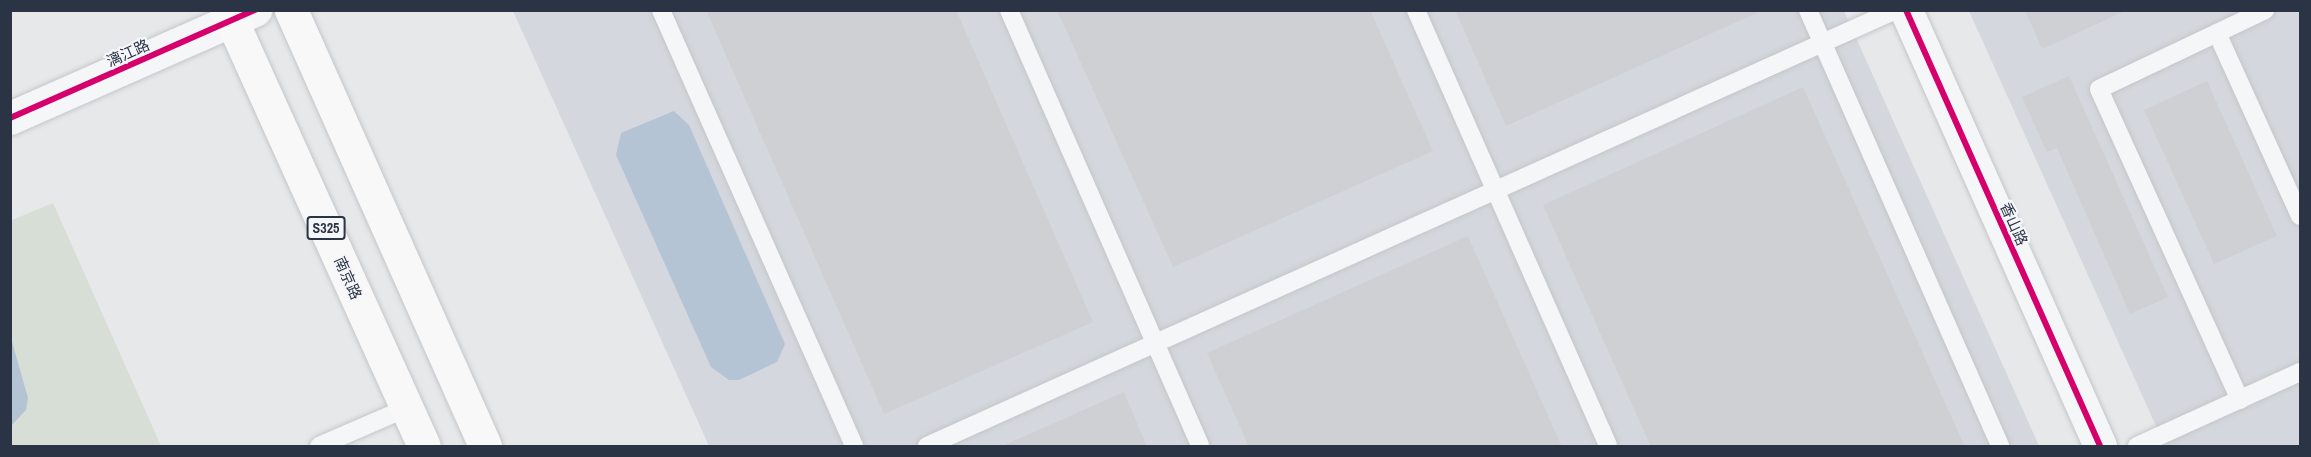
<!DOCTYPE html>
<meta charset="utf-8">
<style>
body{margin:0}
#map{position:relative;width:2311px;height:457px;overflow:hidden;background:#e6e8ea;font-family:"Archivo Narrow","Noto Sans SC",sans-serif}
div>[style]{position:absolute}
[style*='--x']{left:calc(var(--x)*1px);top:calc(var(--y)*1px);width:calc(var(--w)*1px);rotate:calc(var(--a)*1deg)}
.built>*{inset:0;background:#d4d7dd}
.green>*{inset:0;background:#d6ded6}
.water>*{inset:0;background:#b4c4d5}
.building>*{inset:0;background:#ced0d3}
.roads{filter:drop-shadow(0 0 2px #c4c6c8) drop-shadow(0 0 2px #c4c6c8)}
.service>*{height:18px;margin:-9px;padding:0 9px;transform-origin:9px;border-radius:9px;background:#f5f6f7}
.tertiary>*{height:33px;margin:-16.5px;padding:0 16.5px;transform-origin:16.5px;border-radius:16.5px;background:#f5f6f7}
.primary>*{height:33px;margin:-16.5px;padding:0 16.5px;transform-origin:16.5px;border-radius:16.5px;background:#f8f8f8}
.cycleway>*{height:6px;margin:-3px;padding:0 3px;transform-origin:3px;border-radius:3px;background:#d6006c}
span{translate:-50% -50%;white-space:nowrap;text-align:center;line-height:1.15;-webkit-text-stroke:4.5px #f4f6f9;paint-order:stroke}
.shield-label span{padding:2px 4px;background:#f4f6f9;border:2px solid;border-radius:4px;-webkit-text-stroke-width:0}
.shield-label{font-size:14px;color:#2b3445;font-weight:700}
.street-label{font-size:15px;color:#2b3445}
.frame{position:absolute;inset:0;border:12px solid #2b3445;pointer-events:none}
</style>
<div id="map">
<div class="built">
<div style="clip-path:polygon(513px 11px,1844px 11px,2039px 446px,709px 446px)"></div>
<div style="clip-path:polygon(1969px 11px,2300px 11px,2300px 446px,2165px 446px)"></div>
</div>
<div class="green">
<div style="clip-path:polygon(53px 203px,161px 446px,11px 446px,10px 221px)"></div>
</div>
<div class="water">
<div style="clip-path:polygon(674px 111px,689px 125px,785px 344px,777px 362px,739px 380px,729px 380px,711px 367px,616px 155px,621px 133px)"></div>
<div style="clip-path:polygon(11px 338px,28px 398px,26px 410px,11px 426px)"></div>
</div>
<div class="building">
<div style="clip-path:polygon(706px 10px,956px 10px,1093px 322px,884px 414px)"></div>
<div style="clip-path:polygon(1057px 10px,1370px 10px,1433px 151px,1173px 267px)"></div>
<div style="clip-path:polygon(1455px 10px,1763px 10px,1506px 126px)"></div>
<div style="clip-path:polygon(2025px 10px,2127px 10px,2042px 49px)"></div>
<div style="clip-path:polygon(2069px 76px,2168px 297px,2130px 314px,2057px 148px,2047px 152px,2022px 97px)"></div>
<div style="clip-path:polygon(2207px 81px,2277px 236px,2214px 264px,2144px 110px)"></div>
<div style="clip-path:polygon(1803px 87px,1965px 447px,1651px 447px,1543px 205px)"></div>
<div style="clip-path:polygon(1468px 236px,1562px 447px,1249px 447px,1207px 353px)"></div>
<div style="clip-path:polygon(1124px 392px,1147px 447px,1000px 447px)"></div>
</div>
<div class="roads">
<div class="service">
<div style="--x:661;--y:10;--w:477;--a:66.1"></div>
<div style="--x:1009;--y:10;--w:476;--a:66.3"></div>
<div style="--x:1416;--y:10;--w:476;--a:66.2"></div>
<div style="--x:1808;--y:10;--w:476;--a:66.2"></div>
<div style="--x:2217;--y:33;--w:201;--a:65.6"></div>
<div style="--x:2240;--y:400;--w:341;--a:-114.4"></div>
<div style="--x:2099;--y:89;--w:184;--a:-25.4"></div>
<div style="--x:319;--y:446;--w:96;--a:-23.4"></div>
<div style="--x:927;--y:446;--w:1063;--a:-24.23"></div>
<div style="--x:2137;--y:446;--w:179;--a:-24.4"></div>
</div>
<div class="tertiary">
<div style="--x:1906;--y:10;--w:477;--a:66"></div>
<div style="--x:10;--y:118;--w:268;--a:-23.8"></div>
</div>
<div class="primary">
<div style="--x:227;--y:10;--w:478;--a:65.7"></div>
<div style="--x:291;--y:10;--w:477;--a:66"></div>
</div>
</div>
<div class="cycleway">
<div style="--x:1906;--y:10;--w:477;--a:66"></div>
<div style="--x:10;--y:118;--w:268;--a:-23.8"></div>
</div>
<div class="shield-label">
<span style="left:326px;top:228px">S325</span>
</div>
<div class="street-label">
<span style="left:128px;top:53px;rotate:-24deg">漓江路</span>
<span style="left:2014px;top:224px;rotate:66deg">香山路</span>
<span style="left:348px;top:278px;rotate:66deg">南京路</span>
</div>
<div class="frame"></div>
</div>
